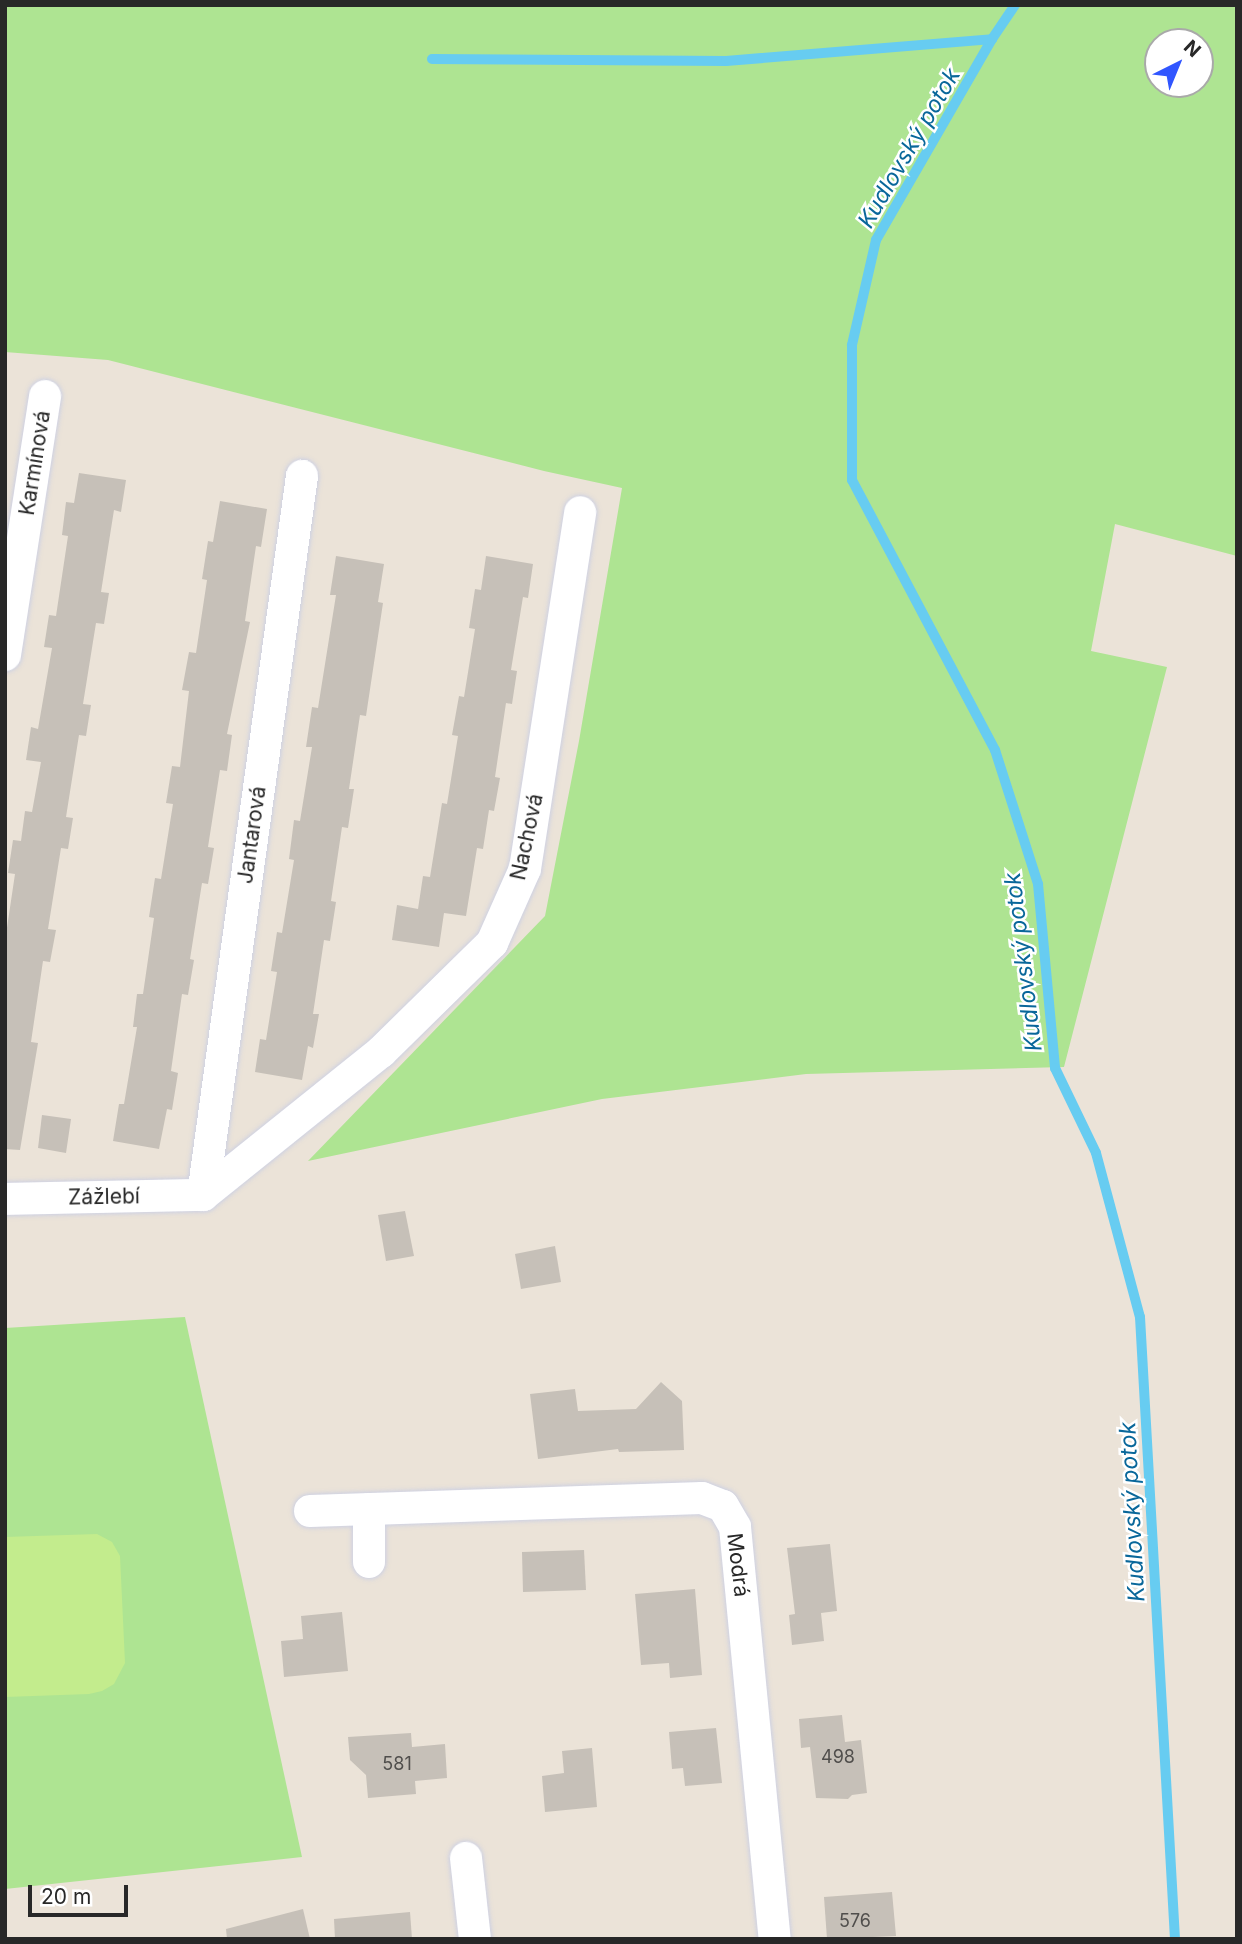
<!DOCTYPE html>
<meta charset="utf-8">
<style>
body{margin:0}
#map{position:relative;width:1242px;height:1944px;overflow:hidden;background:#ebe3d8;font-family:Inter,sans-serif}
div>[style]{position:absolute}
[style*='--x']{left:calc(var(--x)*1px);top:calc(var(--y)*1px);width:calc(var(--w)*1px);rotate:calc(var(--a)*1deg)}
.green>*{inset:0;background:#aee492}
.pitch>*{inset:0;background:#c3ec8d}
.stream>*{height:10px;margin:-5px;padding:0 5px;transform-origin:5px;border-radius:5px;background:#67ccf1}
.building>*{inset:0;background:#c6c0b8}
.roads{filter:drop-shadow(0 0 2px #ced1e2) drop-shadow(0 0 2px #ced1e2)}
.minor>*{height:32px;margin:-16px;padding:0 16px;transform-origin:16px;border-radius:16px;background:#fff}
span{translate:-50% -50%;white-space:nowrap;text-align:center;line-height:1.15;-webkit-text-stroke:5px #fff;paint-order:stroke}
.number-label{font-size:18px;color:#504e4c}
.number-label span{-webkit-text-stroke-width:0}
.street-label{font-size:21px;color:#282828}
.water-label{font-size:23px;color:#09679a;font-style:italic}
.frame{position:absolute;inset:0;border:7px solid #282828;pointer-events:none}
.north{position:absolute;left:1144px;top:28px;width:70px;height:70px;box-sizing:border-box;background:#fff;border:2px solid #a9a9a9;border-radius:50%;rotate:43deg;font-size:19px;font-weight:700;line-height:28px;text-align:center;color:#282828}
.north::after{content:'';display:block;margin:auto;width:24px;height:32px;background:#3156ff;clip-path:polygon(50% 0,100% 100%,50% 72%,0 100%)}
.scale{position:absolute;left:28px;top:1885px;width:100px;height:32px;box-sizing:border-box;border:4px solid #282828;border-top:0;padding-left:9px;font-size:21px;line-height:24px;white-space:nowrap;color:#282828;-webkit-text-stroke:5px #fff;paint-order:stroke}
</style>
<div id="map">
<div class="green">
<div style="clip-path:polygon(evenodd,5px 5px,1237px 5px,1237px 556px,1115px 524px,1091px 651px,1167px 667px,1064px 1067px,806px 1074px,602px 1099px,308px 1161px,545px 916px,579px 741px,622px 488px,544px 471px,108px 360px,5px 352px,5px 5px,1200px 42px,1200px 84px,1158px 84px,1158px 42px,1200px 42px)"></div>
<div style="clip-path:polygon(185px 1317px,302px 1857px,5px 1889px,5px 1328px)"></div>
</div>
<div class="pitch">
<div style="clip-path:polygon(97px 1534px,112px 1542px,120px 1556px,125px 1663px,114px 1684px,102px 1691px,89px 1694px,5px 1697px,5px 1537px)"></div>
</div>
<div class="stream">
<div style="--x:1015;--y:5;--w:41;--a:124.1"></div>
<div style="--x:992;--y:39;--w:232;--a:120"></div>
<div style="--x:876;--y:240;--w:108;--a:102.9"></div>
<div style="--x:852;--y:345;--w:135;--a:90"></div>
<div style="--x:852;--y:480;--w:306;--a:62.1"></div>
<div style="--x:995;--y:750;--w:141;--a:72.2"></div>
<div style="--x:1038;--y:884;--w:185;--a:84.7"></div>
<div style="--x:1055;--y:1068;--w:94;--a:64.2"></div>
<div style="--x:1096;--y:1153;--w:170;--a:75"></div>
<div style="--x:1140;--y:1317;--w:623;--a:86.78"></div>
<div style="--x:432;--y:59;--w:294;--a:0.4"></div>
<div style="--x:726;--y:61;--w:267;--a:-4.7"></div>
</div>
<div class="building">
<div style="clip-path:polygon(79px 473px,126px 480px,121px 512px,114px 510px,101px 592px,109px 593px,104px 624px,96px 623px,83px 704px,91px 705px,86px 736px,79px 735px,66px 817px,73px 818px,68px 849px,61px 848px,48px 929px,56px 930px,50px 962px,43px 961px,31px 1042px,38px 1043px,20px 1150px,5px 1149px,5px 941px,15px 874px,8px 873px,13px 840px,21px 841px,25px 811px,32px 812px,41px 762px,26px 760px,31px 727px,38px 729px,52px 648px,44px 647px,49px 615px,56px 616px,68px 536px,62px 535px,66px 502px,74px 503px)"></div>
<div style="clip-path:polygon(220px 501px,267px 509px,261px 547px,256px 546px,245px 621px,250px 622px,227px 734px,232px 735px,227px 771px,220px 770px,208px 847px,214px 848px,208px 884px,202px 883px,190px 959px,194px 960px,188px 995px,182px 994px,171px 1071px,178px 1073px,172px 1110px,167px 1109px,159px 1149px,113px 1141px,119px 1104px,124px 1104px,137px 1027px,133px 1027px,137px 994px,143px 994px,154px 918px,149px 917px,155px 878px,161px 879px,173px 804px,166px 803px,172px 766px,180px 767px,189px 691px,182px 690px,189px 652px,196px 653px,207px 580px,202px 579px,208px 541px,213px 542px)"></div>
<div style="clip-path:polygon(336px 556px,384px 564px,378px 602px,383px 603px,366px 716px,360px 715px,349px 789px,354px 789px,348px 828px,342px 827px,331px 901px,336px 902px,330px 941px,324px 940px,313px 1014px,319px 1014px,313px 1048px,308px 1046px,302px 1080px,255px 1072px,260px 1039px,266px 1040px,277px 972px,271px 971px,277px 932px,282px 933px,294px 860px,289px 859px,294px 820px,300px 821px,312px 747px,306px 747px,312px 707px,318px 708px,336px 595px,330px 595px)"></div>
<div style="clip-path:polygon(486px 556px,533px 564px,528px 598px,523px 597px,511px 670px,517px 671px,512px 704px,506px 703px,495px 777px,500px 778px,494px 811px,489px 810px,483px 849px,477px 848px,466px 916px,444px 913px,439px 947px,392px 940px,397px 905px,418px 909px,423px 876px,430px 877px,442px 803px,447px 804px,458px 736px,452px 735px,459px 696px,464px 697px,475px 629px,469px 628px,475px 589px,481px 590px)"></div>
<div style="clip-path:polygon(42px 1115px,71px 1119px,66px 1153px,38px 1148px)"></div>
<div style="clip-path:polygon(405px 1211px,414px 1256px,386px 1261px,378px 1215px)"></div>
<div style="clip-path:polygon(555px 1246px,561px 1282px,521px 1289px,515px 1254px)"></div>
<div style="clip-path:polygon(661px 1382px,682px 1401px,684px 1450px,619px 1452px,618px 1449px,538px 1459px,530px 1394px,575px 1389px,578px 1411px,636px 1409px)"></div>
<div style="clip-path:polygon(830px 1544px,837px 1611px,821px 1613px,824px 1641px,792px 1645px,789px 1615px,795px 1614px,787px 1548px)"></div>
<div style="clip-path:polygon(584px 1550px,586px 1590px,523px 1592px,522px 1552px)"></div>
<div style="clip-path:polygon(695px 1589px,702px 1675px,670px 1678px,669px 1663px,641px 1665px,635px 1594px)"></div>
<div style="clip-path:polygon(342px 1612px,348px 1671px,284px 1677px,281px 1641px,303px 1639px,301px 1616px)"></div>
<div style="clip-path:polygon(842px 1715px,845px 1742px,861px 1740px,867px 1793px,852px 1795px,848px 1799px,816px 1798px,810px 1747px,801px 1748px,799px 1719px)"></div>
<div style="clip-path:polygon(716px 1728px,722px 1783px,685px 1786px,683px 1768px,672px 1769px,669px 1732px)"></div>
<div style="clip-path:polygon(411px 1733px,412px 1747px,445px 1744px,447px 1778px,415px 1781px,416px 1794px,368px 1798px,366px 1775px,350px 1760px,348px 1737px)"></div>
<div style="clip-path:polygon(592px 1748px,597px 1807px,545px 1812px,542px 1776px,564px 1773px,562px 1751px)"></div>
<div style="clip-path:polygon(892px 1892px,896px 1936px,827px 1939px,824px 1897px)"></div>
<div style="clip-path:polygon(303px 1909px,310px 1939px,227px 1939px,226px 1929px)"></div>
<div style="clip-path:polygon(410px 1912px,412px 1939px,335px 1939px,334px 1919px)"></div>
</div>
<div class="roads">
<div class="minor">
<div style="--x:5;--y:655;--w:262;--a:-81.2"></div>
<div style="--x:203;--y:1195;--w:228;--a:-38.8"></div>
<div style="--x:381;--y:1052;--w:156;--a:-44.5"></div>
<div style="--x:492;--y:943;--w:81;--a:-66"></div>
<div style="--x:525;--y:869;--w:361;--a:-81.2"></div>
<div style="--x:203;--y:1195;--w:726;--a:-82.16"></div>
<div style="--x:5;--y:1199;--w:198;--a:-1.2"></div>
<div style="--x:369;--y:1509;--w:53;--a:90"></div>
<div style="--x:310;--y:1511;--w:392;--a:-1.9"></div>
<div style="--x:702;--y:1498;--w:22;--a:21"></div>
<div style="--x:723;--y:1506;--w:24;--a:60"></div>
<div style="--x:735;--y:1527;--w:414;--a:84.5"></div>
<div style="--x:466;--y:1858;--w:81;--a:83.7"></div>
</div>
</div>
<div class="number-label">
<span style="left:838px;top:1757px">498</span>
<span style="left:397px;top:1764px">581</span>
<span style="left:855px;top:1921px">576</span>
</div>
<div class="street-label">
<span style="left:35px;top:463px;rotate:-81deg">Karmínová</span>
<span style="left:252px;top:835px;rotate:-82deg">Jantarová</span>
<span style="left:527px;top:837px;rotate:-78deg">Nachová</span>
<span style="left:104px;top:1197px;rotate:-1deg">Zážlebí</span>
<span style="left:738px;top:1565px;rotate:83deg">Modrá</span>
</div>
<div class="water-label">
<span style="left:909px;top:148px;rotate:-60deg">Kudlovský potok</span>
<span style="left:1023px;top:962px;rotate:-97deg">Kudlovský potok</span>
<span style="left:1132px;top:1512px;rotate:-93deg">Kudlovský potok</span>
</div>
<div class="frame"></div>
<div class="north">N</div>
<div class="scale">20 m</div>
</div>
